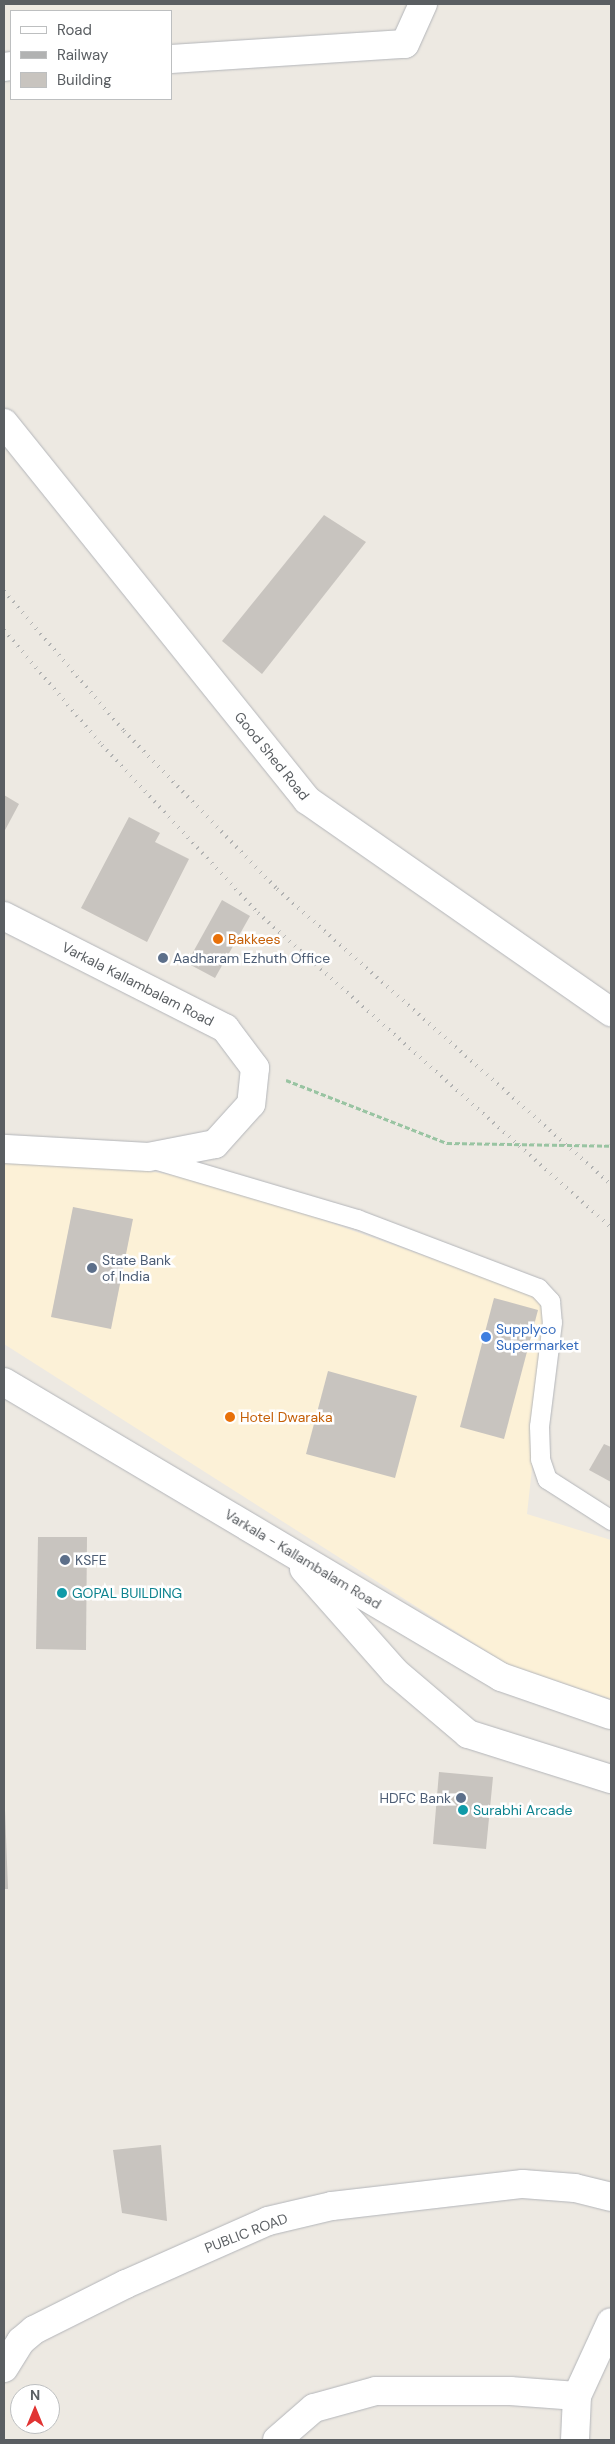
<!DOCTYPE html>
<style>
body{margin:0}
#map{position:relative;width:615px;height:2444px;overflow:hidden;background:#ede9e2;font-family:"DM Sans",sans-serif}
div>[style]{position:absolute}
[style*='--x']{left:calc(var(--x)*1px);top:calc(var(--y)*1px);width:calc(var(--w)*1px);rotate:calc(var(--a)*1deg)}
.commercial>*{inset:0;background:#fcf1d7}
.building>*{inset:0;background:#c8c4bf}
.path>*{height:3px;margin-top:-1.5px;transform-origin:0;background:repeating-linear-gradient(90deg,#99c4a2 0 5px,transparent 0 7.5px)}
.roads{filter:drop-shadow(0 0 1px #b3b5b9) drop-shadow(0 0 1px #b3b5b9)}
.lane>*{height:19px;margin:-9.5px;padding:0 9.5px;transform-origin:9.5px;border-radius:9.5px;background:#fff}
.street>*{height:28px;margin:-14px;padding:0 14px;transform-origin:14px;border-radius:14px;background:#fff}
.secondary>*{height:28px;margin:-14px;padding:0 14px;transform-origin:14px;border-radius:14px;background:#fff}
.rail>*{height:4px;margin-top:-2px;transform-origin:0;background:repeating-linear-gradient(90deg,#b1b2b2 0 1px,transparent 0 7px)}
.dots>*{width:14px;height:14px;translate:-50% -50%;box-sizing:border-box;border:2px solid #fff;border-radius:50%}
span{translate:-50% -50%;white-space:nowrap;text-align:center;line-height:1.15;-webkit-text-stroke:5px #fff;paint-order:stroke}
.street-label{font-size:14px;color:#5a5e62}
.food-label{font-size:14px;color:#c56008}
.left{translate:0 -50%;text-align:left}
.service-label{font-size:14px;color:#4e5e75}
.right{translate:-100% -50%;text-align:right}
.shop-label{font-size:14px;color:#366cbe}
.culture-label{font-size:14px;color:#0d838f}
.frame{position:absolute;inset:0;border:5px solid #5a5e62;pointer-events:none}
.legend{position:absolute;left:10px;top:10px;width:162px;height:90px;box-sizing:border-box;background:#fff;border:1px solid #bdbfc0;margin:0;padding:6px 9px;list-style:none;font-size:15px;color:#5a5e62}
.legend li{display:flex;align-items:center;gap:10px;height:25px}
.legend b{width:25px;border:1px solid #bdbfc0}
.north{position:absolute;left:10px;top:2384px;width:50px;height:50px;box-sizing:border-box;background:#fff;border:1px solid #bdbfc0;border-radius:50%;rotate:0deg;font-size:14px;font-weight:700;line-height:20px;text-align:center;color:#5a5e62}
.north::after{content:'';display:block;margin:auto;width:18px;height:22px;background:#e13433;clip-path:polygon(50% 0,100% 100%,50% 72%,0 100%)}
</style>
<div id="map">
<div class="commercial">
<div style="clip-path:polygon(4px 1157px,69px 1159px,212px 1181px,473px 1273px,551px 1295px,527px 1514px,611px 1540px,611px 1699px,508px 1665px,4px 1344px)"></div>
</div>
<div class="building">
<div style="clip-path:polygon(324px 515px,366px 542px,262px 674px,222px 641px)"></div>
<div style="clip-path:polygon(4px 795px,19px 804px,4px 832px)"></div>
<div style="clip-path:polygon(129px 817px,160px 833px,155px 842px,189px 859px,147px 942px,81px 908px)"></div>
<div style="clip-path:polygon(222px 900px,250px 916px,215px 978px,187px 963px)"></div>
<div style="clip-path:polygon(73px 1207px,133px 1219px,111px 1329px,51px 1317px)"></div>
<div style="clip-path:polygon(494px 1298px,538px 1310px,504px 1439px,460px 1427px)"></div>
<div style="clip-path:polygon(328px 1371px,417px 1396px,395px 1478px,306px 1454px)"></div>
<div style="clip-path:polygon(604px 1444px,611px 1447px,611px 1482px,589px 1470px)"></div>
<div style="clip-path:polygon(38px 1537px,87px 1537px,86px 1650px,36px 1649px)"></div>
<div style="clip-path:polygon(439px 1772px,493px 1777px,486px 1849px,433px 1844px)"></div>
<div style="clip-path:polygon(4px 1784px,8px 1889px,4px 1889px)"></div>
<div style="clip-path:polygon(161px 2145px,167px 2221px,122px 2213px,113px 2150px)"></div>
</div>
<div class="path">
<div style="--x:286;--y:1080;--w:173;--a:21.4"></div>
<div style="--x:447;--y:1143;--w:164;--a:1"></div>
</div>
<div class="roads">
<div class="lane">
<div style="--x:154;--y:1159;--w:212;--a:16.5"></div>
<div style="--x:357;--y:1219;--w:194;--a:20.9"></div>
<div style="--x:538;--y:1288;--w:18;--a:47"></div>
<div style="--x:550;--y:1301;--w:21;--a:85"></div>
<div style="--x:552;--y:1322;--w:105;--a:97.1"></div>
<div style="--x:539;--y:1426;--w:33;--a:88"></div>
<div style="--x:540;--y:1459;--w:21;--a:71"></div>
<div style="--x:547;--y:1479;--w:76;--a:32.6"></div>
</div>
<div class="street">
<div style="--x:171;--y:59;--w:234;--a:-3.7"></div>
<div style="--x:405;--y:44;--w:44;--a:-65.8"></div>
<div style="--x:4;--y:67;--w:7;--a:-8"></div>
<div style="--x:4;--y:2368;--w:32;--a:-58"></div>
<div style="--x:21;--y:2341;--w:17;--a:-40"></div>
<div style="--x:34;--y:2330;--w:103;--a:-26.6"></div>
<div style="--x:126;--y:2284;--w:155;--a:-23.9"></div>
<div style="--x:268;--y:2221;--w:66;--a:-13.2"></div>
<div style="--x:332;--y:2206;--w:192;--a:-6.6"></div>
<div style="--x:523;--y:2184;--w:52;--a:4.4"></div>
<div style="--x:575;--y:2188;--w:37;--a:14"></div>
<div style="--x:277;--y:2440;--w:49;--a:-40.9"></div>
<div style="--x:314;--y:2408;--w:64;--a:-15.3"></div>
<div style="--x:376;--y:2391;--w:134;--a:0"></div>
<div style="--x:510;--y:2391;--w:67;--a:4.3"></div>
<div style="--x:575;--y:2440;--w:44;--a:-87.4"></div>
<div style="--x:577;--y:2396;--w:81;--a:-65.3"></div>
</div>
<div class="secondary">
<div style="--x:4;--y:423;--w:484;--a:51.2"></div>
<div style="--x:307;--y:800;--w:371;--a:34.9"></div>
<div style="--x:4;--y:916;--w:248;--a:26.9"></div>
<div style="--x:225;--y:1028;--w:50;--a:53.1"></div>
<div style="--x:255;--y:1068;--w:36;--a:96"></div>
<div style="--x:251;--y:1104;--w:54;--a:132"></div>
<div style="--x:215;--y:1144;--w:68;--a:169"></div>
<div style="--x:148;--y:1157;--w:144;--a:-176.8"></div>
<div style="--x:4;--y:1382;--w:578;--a:30.69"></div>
<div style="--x:501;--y:1677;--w:116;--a:19.1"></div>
<div style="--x:304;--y:1569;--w:137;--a:48.5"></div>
<div style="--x:395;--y:1672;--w:96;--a:40.3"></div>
<div style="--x:468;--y:1734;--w:150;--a:17.5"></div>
</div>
</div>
<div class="rail">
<div style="--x:4;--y:591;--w:184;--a:49.4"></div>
<div style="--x:124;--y:731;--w:220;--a:45.9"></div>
<div style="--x:277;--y:889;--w:446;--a:41.5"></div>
<div style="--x:4;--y:630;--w:151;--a:49.6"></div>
<div style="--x:102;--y:745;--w:229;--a:47.1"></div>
<div style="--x:258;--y:913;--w:472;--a:41.7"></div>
</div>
<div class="dots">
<div style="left:218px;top:939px;background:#e8710a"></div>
<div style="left:163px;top:958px;background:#5c6f8a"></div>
<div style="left:92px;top:1268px;background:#5c6f8a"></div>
<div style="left:486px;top:1337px;background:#3f7fe0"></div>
<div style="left:230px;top:1417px;background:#e8710a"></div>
<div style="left:65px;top:1560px;background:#5c6f8a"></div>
<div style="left:62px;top:1593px;background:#0f9aa8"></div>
<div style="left:461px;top:1798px;background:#5c6f8a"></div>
<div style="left:463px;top:1810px;background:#0f9aa8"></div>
</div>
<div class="street-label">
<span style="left:272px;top:756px;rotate:51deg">Good Shed Road</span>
<span style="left:138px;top:984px;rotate:27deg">Varkala Kallambalam Road</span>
<span style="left:303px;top:1559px;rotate:31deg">Varkala - Kallambalam Road</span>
<span style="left:246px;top:2233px;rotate:-21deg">PUBLIC ROAD</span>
</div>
<div class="food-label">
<span class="left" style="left:228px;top:939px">Bakkees</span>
<span class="left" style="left:240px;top:1417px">Hotel Dwaraka</span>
</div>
<div class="service-label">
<span class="left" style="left:173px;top:958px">Aadharam Ezhuth Office</span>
<span class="left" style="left:102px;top:1268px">State Bank<br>of India</span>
<span class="left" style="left:75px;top:1560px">KSFE</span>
<span class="right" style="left:451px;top:1798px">HDFC Bank</span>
</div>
<div class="shop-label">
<span class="left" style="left:496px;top:1337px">Supplyco<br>Supermarket</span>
</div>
<div class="culture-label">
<span class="left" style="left:72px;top:1593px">GOPAL BUILDING</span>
<span class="left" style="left:473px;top:1810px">Surabhi Arcade</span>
</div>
<div class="frame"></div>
<ul class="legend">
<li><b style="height:6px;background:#fff"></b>Road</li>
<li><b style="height:6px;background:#b1b2b2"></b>Railway</li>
<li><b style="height:14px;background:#c8c4bf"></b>Building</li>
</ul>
<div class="north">N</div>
</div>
